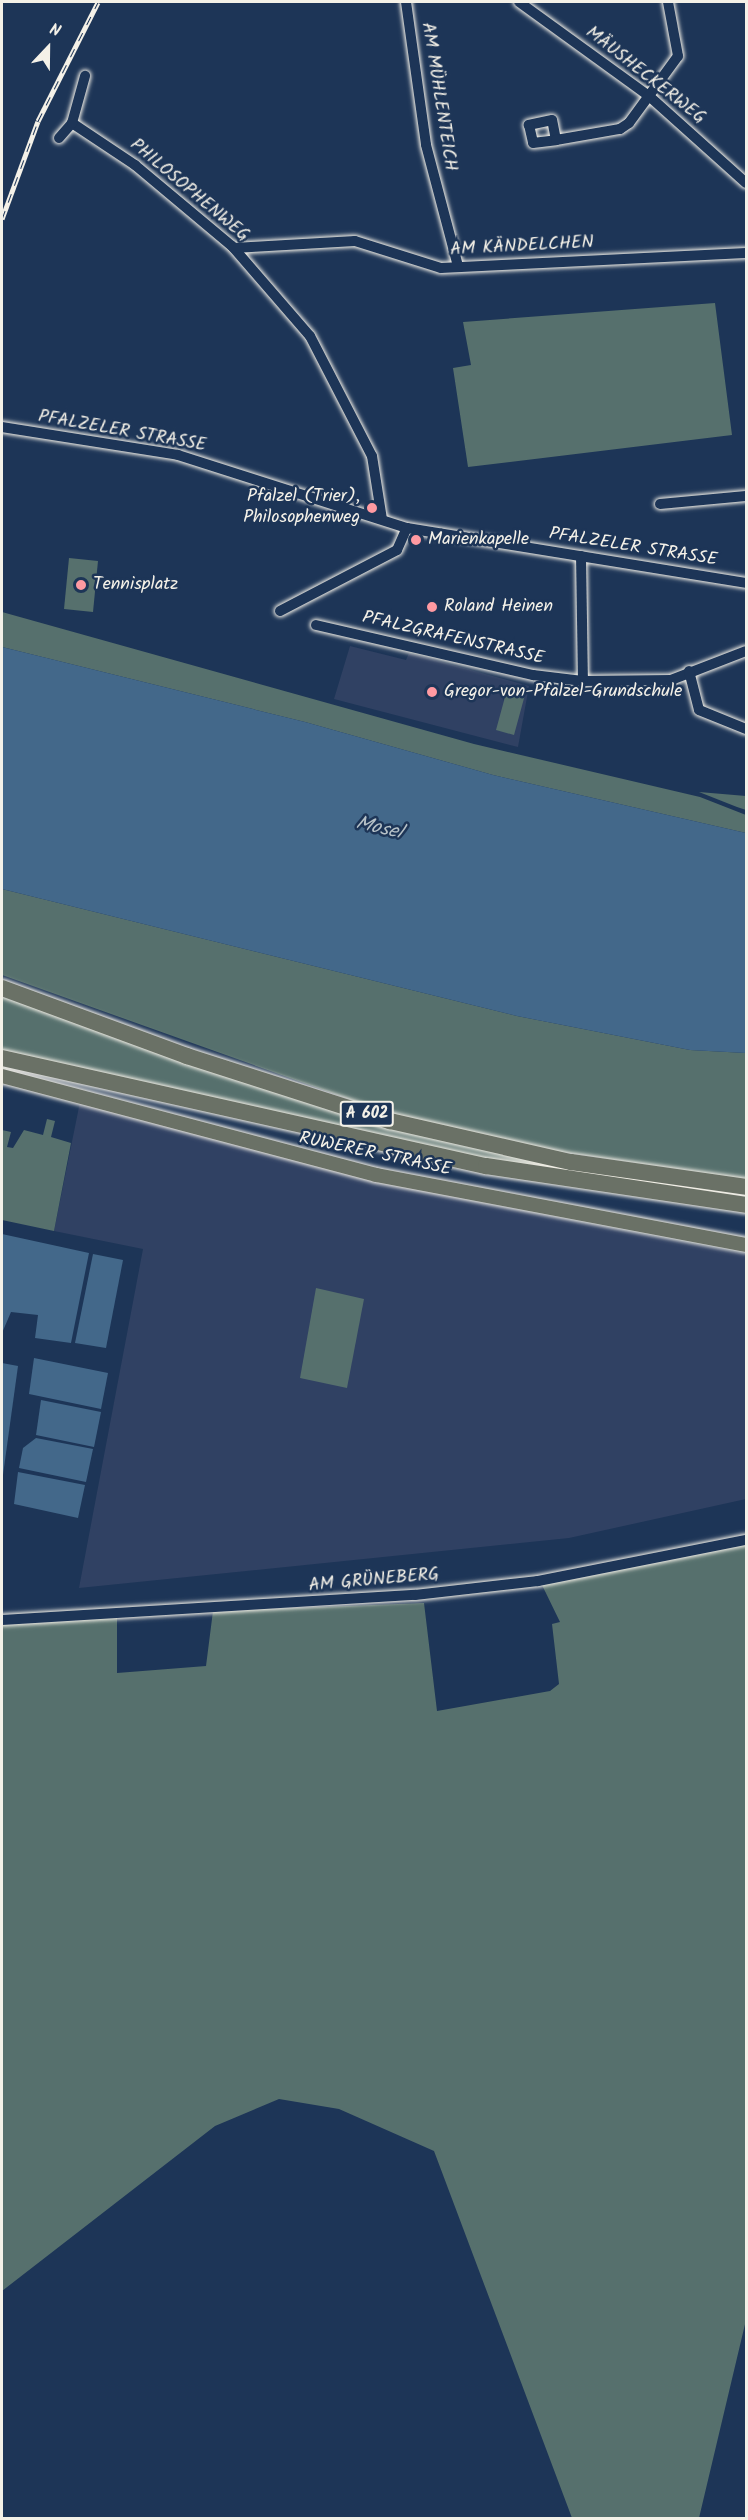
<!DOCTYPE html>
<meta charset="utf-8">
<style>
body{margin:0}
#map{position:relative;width:748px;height:2520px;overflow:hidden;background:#1d3557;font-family:Kalam,sans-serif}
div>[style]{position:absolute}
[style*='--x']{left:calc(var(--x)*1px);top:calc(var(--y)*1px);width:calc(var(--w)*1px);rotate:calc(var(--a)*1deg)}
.built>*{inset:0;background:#304163}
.green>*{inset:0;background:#56706d}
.water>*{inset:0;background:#43688a}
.roads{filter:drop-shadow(0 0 2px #f4f1e8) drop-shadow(0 0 2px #f4f1e8)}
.minor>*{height:10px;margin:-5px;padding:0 5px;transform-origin:5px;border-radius:5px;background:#1d3557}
.major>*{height:14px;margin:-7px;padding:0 7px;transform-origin:7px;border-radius:7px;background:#6a7166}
.highway>*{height:16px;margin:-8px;padding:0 8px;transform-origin:8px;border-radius:8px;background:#6a7166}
.rail>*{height:5px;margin-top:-2.5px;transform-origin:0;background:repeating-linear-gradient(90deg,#1d3557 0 9px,#f4f1e8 0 18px);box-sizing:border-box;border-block:2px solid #f4f1e8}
.dots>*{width:16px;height:16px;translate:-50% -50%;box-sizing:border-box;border:3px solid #1d3557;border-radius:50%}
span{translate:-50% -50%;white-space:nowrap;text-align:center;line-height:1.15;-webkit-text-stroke:5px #1d3557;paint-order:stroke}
.shield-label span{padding:2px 4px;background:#1d3557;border:2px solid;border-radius:4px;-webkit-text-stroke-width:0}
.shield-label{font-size:16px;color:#f4f1e8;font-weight:700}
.street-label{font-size:18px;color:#f4f1e8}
.poi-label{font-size:18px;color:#f4f1e8}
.right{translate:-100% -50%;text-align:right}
.left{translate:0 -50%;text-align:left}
.water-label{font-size:20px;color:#b6c1c7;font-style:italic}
.frame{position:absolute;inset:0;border:3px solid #f4f1e8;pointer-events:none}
.north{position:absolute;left:18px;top:18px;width:60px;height:60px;-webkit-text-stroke:4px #1d3557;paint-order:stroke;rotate:22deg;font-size:16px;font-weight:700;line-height:24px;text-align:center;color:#f4f1e8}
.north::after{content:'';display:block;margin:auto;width:21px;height:27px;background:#f4f1e8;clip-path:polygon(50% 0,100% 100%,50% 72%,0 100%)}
</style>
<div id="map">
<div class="built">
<div style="clip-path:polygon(350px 646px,406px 660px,409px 653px,529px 686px,518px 747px,334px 699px)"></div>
<div style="clip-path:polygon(80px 1102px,382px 1183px,746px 1254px,746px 1499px,569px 1538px,79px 1588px,143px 1249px,54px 1231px)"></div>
</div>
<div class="green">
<div style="clip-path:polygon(715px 303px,732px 435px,468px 467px,453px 368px,471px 365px,463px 322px)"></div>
<div style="clip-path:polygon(69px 558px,98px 561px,93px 612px,64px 609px)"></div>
<div style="clip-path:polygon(2px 612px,474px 744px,700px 797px,746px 815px,746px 833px,493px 775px,305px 722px,2px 647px)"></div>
<div style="clip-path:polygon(508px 686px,526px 691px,514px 735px,496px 730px)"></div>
<div style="clip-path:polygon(699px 792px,746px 796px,746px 810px,737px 807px)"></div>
<div style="clip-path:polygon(2px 889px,517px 1016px,690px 1050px,746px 1053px,746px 1179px,541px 1149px,385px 1112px,2px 975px)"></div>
<div style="clip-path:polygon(2px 997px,350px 1116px,584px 1171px,582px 1176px,452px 1153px,2px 1051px)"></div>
<div style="clip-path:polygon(47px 1119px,55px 1121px,51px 1137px,71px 1143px,54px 1231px,2px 1220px,2px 1130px,11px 1132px,7px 1147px,13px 1148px,24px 1130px,43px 1135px)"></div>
<div style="clip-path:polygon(316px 1288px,364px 1299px,347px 1388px,300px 1378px)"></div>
<div style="clip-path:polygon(746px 1544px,746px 2320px,699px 2518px,572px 2518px,434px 2151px,339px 2109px,279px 2099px,215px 2126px,2px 2291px,2px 1625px,117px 1618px,117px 1673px,206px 1666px,213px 1611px,424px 1603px,437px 1711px,550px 1691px,559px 1684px,552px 1624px,560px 1622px,542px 1585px)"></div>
</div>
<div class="water">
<div style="clip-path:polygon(2px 647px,305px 722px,493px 775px,746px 833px,746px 1053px,690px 1050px,517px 1016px,2px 889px)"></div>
<div style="clip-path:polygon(2px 1234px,89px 1253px,71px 1343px,35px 1338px,38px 1315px,11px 1312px,2px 1333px)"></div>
<div style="clip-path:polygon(93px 1254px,123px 1260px,106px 1348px,75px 1343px)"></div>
<div style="clip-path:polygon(34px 1358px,108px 1373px,101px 1409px,29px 1394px)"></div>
<div style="clip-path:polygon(2px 1363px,18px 1366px,2px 1482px)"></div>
<div style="clip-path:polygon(41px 1400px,101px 1412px,94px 1447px,36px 1435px)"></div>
<div style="clip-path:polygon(36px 1438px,93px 1449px,86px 1482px,19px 1468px,23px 1448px)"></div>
<div style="clip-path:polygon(18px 1472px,85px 1485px,78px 1518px,14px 1504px)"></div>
</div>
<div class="roads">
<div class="minor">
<div style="--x:406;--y:2;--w:144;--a:82"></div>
<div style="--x:426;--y:145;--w:125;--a:75.2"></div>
<div style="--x:519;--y:2;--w:160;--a:35.9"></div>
<div style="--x:649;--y:96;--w:130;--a:41.9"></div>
<div style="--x:72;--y:123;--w:76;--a:33.7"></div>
<div style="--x:135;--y:165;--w:126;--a:39.9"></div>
<div style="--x:232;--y:246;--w:119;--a:49.1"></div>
<div style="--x:310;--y:336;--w:135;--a:62.7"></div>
<div style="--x:372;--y:456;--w:64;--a:81"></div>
<div style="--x:59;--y:138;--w:20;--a:-49"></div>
<div style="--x:72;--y:123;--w:49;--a:-74.5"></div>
<div style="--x:556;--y:140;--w:20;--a:-101"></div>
<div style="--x:552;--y:120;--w:24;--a:168"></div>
<div style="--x:529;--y:125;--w:18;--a:77"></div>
<div style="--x:533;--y:143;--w:23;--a:-7"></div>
<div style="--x:556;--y:140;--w:65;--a:-9.8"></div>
<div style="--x:620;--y:129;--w:11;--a:-34"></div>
<div style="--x:629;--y:123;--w:83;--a:-53.8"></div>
<div style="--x:678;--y:56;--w:55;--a:-100.5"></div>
<div style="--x:234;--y:248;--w:121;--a:-3.3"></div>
<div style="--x:355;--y:241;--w:90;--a:17.4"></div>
<div style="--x:441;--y:268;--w:305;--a:-2.8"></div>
<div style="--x:2;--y:427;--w:178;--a:9"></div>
<div style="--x:178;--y:455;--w:240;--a:17.7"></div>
<div style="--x:407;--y:528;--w:343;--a:9.2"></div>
<div style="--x:660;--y:504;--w:86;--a:-5.3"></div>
<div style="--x:581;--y:556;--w:125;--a:89.1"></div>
<div style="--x:583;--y:681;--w:88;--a:-0.7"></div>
<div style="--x:671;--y:680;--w:80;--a:-21.1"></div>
<div style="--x:280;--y:611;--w:132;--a:-27.5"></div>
<div style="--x:397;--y:550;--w:24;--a:-66"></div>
<div style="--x:316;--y:625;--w:223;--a:13"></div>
<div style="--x:533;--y:675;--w:50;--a:6.8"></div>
<div style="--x:689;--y:671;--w:40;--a:75.6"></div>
<div style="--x:699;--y:710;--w:51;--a:22"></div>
<div style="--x:2;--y:1620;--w:414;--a:-3.5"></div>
<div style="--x:415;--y:1595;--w:124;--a:-6.5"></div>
<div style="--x:538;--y:1581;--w:212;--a:-11.2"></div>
</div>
<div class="major">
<div style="--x:2;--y:1076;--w:387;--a:14.8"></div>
<div style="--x:376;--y:1175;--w:377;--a:10.7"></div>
</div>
<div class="highway">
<div style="--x:2;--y:988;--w:197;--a:20.2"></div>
<div style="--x:187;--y:1056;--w:213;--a:17.8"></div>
<div style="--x:390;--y:1121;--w:186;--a:12.8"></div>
<div style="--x:571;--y:1162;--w:177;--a:8.1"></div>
<div style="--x:2;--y:1058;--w:496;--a:12.6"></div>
<div style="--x:486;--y:1166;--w:263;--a:8.5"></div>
</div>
</div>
<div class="rail">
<div style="--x:2;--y:219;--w:104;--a:-69.8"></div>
<div style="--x:38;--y:121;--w:133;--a:-63.2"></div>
</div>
<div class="dots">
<div style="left:372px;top:508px;background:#ff9aa2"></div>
<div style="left:416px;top:540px;background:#ff9aa2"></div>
<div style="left:81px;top:585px;background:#ff9aa2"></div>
<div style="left:432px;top:607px;background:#ff9aa2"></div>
<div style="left:432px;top:692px;background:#ff9aa2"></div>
</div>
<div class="shield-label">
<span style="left:367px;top:1114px">A 602</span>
</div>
<div class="street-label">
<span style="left:645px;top:76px;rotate:38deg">MÄUSHECKERWEG</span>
<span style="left:438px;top:97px;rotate:81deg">AM MÜHLENTEICH</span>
<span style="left:189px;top:191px;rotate:40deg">PHILOSOPHENWEG</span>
<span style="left:522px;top:247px;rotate:-3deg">AM KÄNDELCHEN</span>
<span style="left:122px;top:432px;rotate:10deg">PFALZELER STRASSE</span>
<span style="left:633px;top:548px;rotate:9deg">PFALZELER STRASSE</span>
<span style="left:453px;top:639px;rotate:13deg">PFALZGRAFENSTRASSE</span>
<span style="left:375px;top:1155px;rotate:12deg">RUWERER STRASSE</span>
<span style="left:374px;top:1581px;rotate:-5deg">AM GRÜNEBERG</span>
</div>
<div class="poi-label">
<span class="right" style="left:360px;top:508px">Pfalzel (Trier),<br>Philosophenweg</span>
<span class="left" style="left:428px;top:540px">Marienkapelle</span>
<span class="left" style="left:93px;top:585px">Tennisplatz</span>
<span class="left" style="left:444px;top:607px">Roland Heinen</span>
<span class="left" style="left:444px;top:692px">Gregor-von-Pfalzel-Grundschule</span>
</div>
<div class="water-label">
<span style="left:379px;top:829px;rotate:13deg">Mosel</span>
</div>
<div class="frame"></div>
<div class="north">N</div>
</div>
